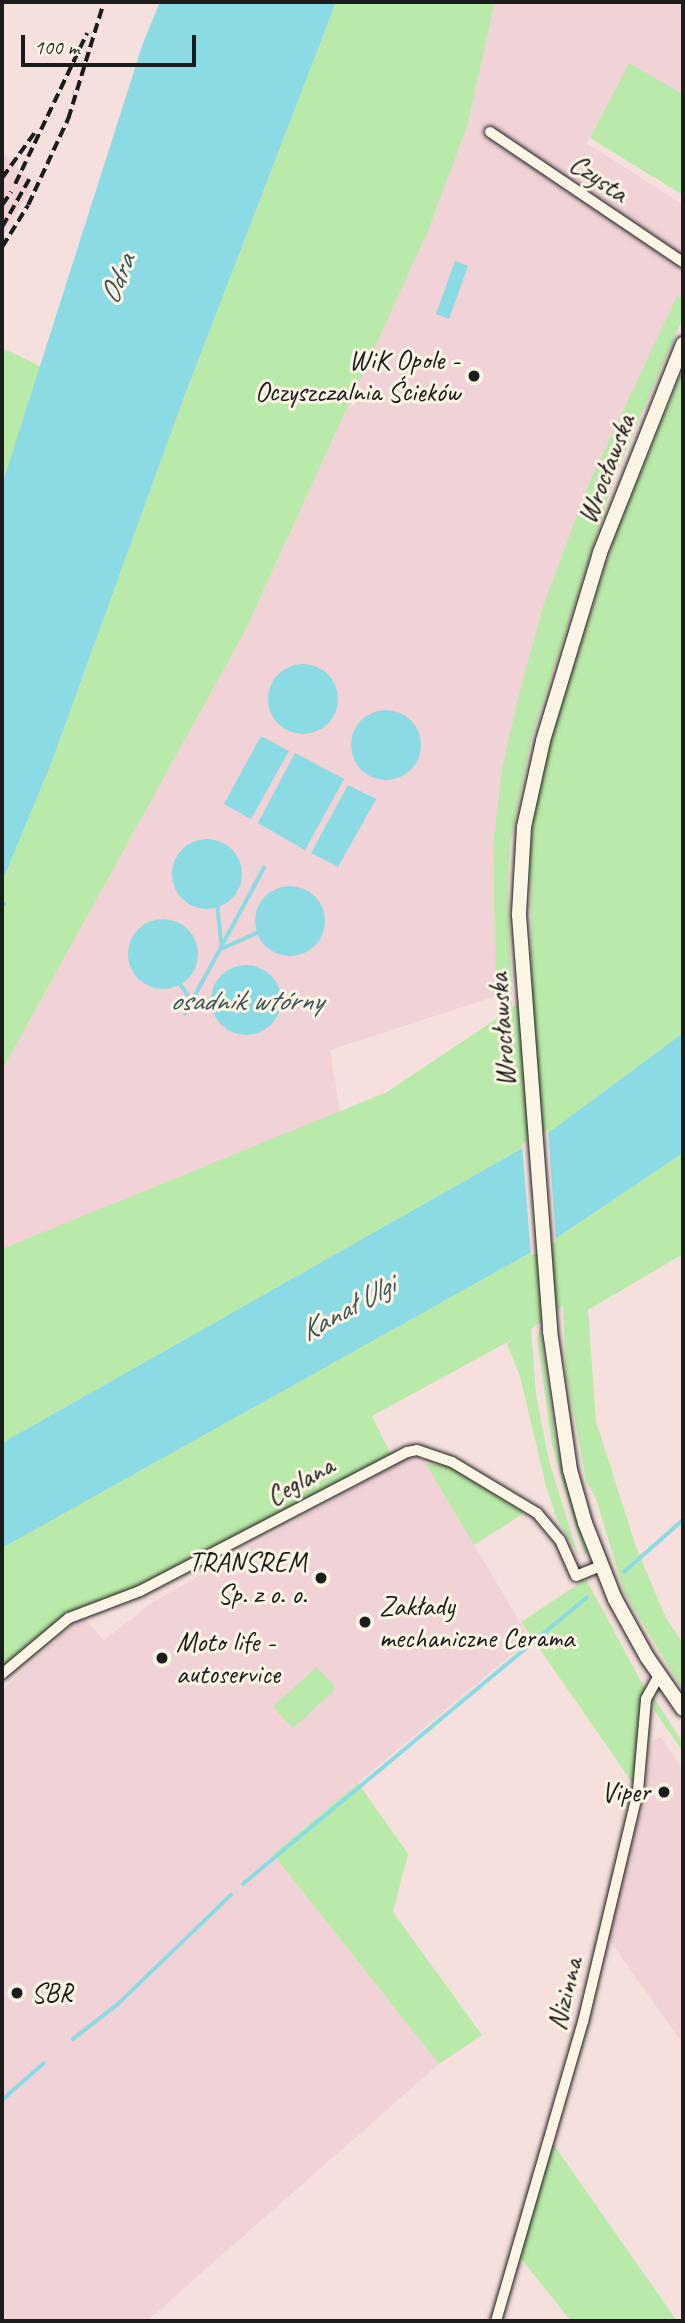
<!DOCTYPE html>
<meta charset="utf-8">
<style>
body{margin:0}
#map{position:relative;width:685px;height:2323px;overflow:hidden;background:#f5e0dd;font-family:Caveat,sans-serif}
div>[style]{position:absolute}
[style*='--x']{left:calc(var(--x)*1px);top:calc(var(--y)*1px);width:calc(var(--w)*1px);rotate:calc(var(--a)*1deg)}
.built>*{inset:0;background:#f0d2d7}
.green>*{inset:0;background:#baeaa9}
.water>*{inset:0;background:#8adbe3}
.round{border-radius:50%}
.pier>*{inset:0;background:#f5e0dd}
.stream>*{height:3.5px;margin:-1.75px;padding:0 1.75px;transform-origin:1.75px;border-radius:1.75px;background:#8adbe3}
.roads{filter:drop-shadow(0 0 2px #1c1c1c) drop-shadow(0 0 2px #1c1c1c)}
.minor>*{height:10px;margin:-5px;padding:0 5px;transform-origin:5px;border-radius:5px;background:#fcf5e5}
.major>*{height:14px;margin:-7px;padding:0 7px;transform-origin:7px;border-radius:7px;background:#fcf5e5}
.rail>*{height:3.5px;margin-top:-1.75px;transform-origin:0;background:repeating-linear-gradient(90deg,#1c1c1c 0 10px,transparent 0 15px)}
.dots>*{width:19px;height:19px;translate:-50% -50%;box-sizing:border-box;border:4px solid #fcf5e5;border-radius:50%}
span{translate:-50% -50%;white-space:nowrap;text-align:center;line-height:1.15;-webkit-text-stroke:6px #fcf5e5;paint-order:stroke}
.street-label{font-size:28px;color:#1c1c1c}
.poi-label{font-size:28px;color:#1c1c1c}
.right{translate:-100% -50%;text-align:right}
.left{translate:0 -50%;text-align:left}
.water-label{font-size:30px;color:#3d5558;font-style:italic}
.frame{position:absolute;inset:0;border:4px solid #1c1c1c;pointer-events:none}
.scale{position:absolute;left:21px;top:35px;width:175px;height:32px;box-sizing:border-box;border:4px solid #1c1c1c;border-top:0;padding-left:9px;font-size:21px;line-height:24px;white-space:nowrap;color:#1c1c1c;-webkit-text-stroke:5px #fcf5e5;paint-order:stroke}
</style>
<div id="map">
<div class="built">
<div style="clip-path:polygon(495px 2px,683px 2px,683px 94px,629px 64px,587px 143px,683px 205px,683px 292px,589px 483px,543px 606px,518px 698px,502px 768px,493px 845px,496px 996px,330px 1050px,340px 1113px,2px 1249px,2px 1070px,248px 625px,428px 231px,467px 127px)"></div>
<div style="clip-path:polygon(2px 152px,33px 184px,2px 237px)"></div>
<div style="clip-path:polygon(408px 1457px,426px 1464px,530px 1639px,273px 1854px,439px 2064px,147px 2321px,2px 2321px,2px 1690px,82px 1617px,104px 1640px,153px 1602px)"></div>
<div style="clip-path:polygon(661px 1737px,683px 1770px,683px 2044px,604px 1932px,634px 1823px,643px 1813px,651px 1742px)"></div>
</div>
<div class="green">
<div style="clip-path:polygon(336px 2px,495px 2px,467px 127px,428px 231px,245px 631px,2px 1070px,2px 882px,51px 764px,180px 408px)"></div>
<div style="clip-path:polygon(629px 63px,683px 94px,683px 195px,590px 138px)"></div>
<div style="clip-path:polygon(677px 296px,683px 298px,683px 317px,615px 476px,531px 740px,510px 844px,508px 886px,512px 1007px,532px 997px,530px 855px,535px 807px,551px 739px,616px 534px,683px 369px,683px 1033px,544px 1136px,2px 1443px,2px 1249px,387px 1092px,505px 1013px,496px 996px,493px 845px,502px 768px,518px 698px,543px 606px,589px 483px)"></div>
<div style="clip-path:polygon(2px 348px,42px 367px,2px 485px)"></div>
<div style="clip-path:polygon(683px 1153px,683px 1254px,588px 1310px,596px 1421px,636px 1547px,666px 1618px,683px 1643px,683px 1690px,625px 1594px,596px 1499px,586px 1480px,566px 1372px,563px 1306px,531px 1329px,536px 1395px,549px 1461px,578px 1554px,557px 1519px,546px 1486px,520px 1376px,507px 1344px,515px 1338px,372px 1416px,392px 1457px,140px 1591px,84px 1611px,2px 1677px,2px 1548px,555px 1239px)"></div>
<div style="clip-path:polygon(540px 1326px,556px 1443px,587px 1553px,584px 1555px,552px 1445px,537px 1339px)"></div>
<div style="clip-path:polygon(426px 1464px,447px 1465px,524px 1513px,474px 1545px)"></div>
<div style="clip-path:polygon(586px 1579px,644px 1687px,638px 1791px,521px 1622px)"></div>
<div style="clip-path:polygon(316px 1667px,334px 1685px,333px 1692px,293px 1728px,273px 1707px)"></div>
<div style="clip-path:polygon(653px 1696px,683px 1743px,683px 1752px,654px 1710px)"></div>
<div style="clip-path:polygon(358px 1783px,408px 1854px,393px 1912px,482px 2035px,439px 2064px,273px 1854px)"></div>
<div style="clip-path:polygon(549px 2138px,677px 2321px,571px 2321px,518px 2255px)"></div>
</div>
<div class="water">
<div style="clip-path:polygon(160px 2px,336px 2px,180px 408px,51px 764px,2px 882px,2px 485px,143px 43px)"></div>
<div style="clip-path:polygon(455px 261px,468px 266px,449px 319px,436px 314px)"></div>
<div class="round" style="left:268px;top:664px;width:70px;height:70px"></div>
<div class="round" style="left:351px;top:710px;width:70px;height:70px"></div>
<div style="clip-path:polygon(261px 736px,289px 751px,251px 819px,224px 804px)"></div>
<div style="clip-path:polygon(295px 753px,344px 779px,305px 850px,258px 823px)"></div>
<div style="clip-path:polygon(348px 785px,376px 799px,338px 867px,311px 853px)"></div>
<div class="round" style="left:172px;top:839px;width:70px;height:70px"></div>
<div class="round" style="left:255px;top:886px;width:70px;height:70px"></div>
<div class="round" style="left:128px;top:919px;width:70px;height:70px"></div>
<div class="round" style="left:211px;top:965px;width:70px;height:70px"></div>
<div style="clip-path:polygon(683px 1033px,683px 1153px,555px 1239px,2px 1548px,2px 1443px,544px 1136px)"></div>
</div>
<div class="pier">
<div style="clip-path:polygon(548px 1129px,556px 1242px,531px 1256px,522px 1144px)"></div>
</div>
<div class="stream">
<div style="--x:2;--y:904;--w:2;--a:0"></div>
<div style="--x:218;--y:908;--w:36;--a:84"></div>
<div style="--x:221;--y:949;--w:39;--a:-24"></div>
<div style="--x:181;--y:985;--w:19;--a:55"></div>
<div style="--x:192;--y:1001;--w:19;--a:-3"></div>
<div style="--x:185;--y:1014;--w:166;--a:-61.6"></div>
<div style="--x:624;--y:1572;--w:79;--a:-41.4"></div>
<div style="--x:243;--y:1884;--w:447;--a:-39.8"></div>
<div style="--x:73;--y:2039;--w:56;--a:-37.7"></div>
<div style="--x:117;--y:2005;--w:158;--a:-44"></div>
<div style="--x:2;--y:2100;--w:55;--a:-41.3"></div>
</div>
<div class="roads">
<div class="minor">
<div style="--x:490;--y:132;--w:233;--a:34"></div>
<div style="--x:2;--y:1674;--w:87;--a:-39.9"></div>
<div style="--x:69;--y:1618;--w:76;--a:-20.8"></div>
<div style="--x:140;--y:1591;--w:301;--a:-27.5"></div>
<div style="--x:407;--y:1452;--w:10;--a:-11"></div>
<div style="--x:417;--y:1450;--w:37;--a:19"></div>
<div style="--x:452;--y:1462;--w:99;--a:31"></div>
<div style="--x:537;--y:1513;--w:35;--a:50"></div>
<div style="--x:560;--y:1540;--w:39;--a:66"></div>
<div style="--x:576;--y:1576;--w:27;--a:-22"></div>
<div style="--x:496;--y:2321;--w:311;--a:-73.8"></div>
<div style="--x:583;--y:2022;--w:237;--a:-76.6"></div>
<div style="--x:638;--y:1791;--w:92;--a:-85"></div>
<div style="--x:646;--y:1699;--w:26;--a:-61"></div>
</div>
<div class="major">
<div style="--x:683;--y:344;--w:225;--a:111.7"></div>
<div style="--x:600;--y:553;--w:196;--a:106.9"></div>
<div style="--x:543;--y:741;--w:88;--a:102.5"></div>
<div style="--x:524;--y:827;--w:88;--a:93.3"></div>
<div style="--x:519;--y:915;--w:417;--a:85.7"></div>
<div style="--x:550;--y:1331;--w:140;--a:81.8"></div>
<div style="--x:570;--y:1470;--w:55;--a:74.2"></div>
<div style="--x:585;--y:1523;--w:82;--a:68.5"></div>
<div style="--x:615;--y:1599;--w:66;--a:61.1"></div>
<div style="--x:647;--y:1657;--w:63;--a:55.3"></div>
</div>
</div>
<div class="rail">
<div style="--x:2;--y:178;--w:57;--a:-54.3"></div>
<div style="--x:15;--y:184;--w:167;--a:-64.5"></div>
<div style="--x:2;--y:205;--w:16;--a:-55"></div>
<div style="--x:2;--y:227;--w:59;--a:-60.4"></div>
<div style="--x:2;--y:247;--w:49;--a:-58.2"></div>
<div style="--x:28;--y:205;--w:95;--a:-65.1"></div>
<div style="--x:68;--y:119;--w:116;--a:-73"></div>
</div>
<div class="dots">
<div style="left:474px;top:376px;background:#1c1c1c"></div>
<div style="left:321px;top:1578px;background:#1c1c1c"></div>
<div style="left:365px;top:1622px;background:#1c1c1c"></div>
<div style="left:162px;top:1658px;background:#1c1c1c"></div>
<div style="left:664px;top:1792px;background:#1c1c1c"></div>
<div style="left:17px;top:1993px;background:#1c1c1c"></div>
</div>
<div class="street-label">
<span style="left:599px;top:178px;rotate:34deg">Czysta</span>
<span style="left:606px;top:469px;rotate:-69deg">Wrocławska</span>
<span style="left:502px;top:1030px;rotate:-94deg">Wrocławska</span>
<span style="left:300px;top:1481px;rotate:-29deg">Ceglana</span>
<span style="left:565px;top:1994px;rotate:-76deg">Nizinna</span>
</div>
<div class="poi-label">
<span class="right" style="left:460px;top:376px">WiK Opole -<br>Oczyszczalnia Ścieków</span>
<span class="right" style="left:307px;top:1578px">TRANSREM<br>Sp. z o. o.</span>
<span class="left" style="left:379px;top:1622px">Zakłady<br>mechaniczne Cerama</span>
<span class="left" style="left:176px;top:1658px">Moto life -<br>autoservice</span>
<span class="right" style="left:650px;top:1792px">Viper</span>
<span class="left" style="left:31px;top:1993px">SBR</span>
</div>
<div class="water-label">
<span style="left:117px;top:279px;rotate:-68deg">Odra</span>
<span style="left:246px;top:1000px">osadnik wtórny</span>
<span style="left:347px;top:1308px;rotate:-29deg">Kanał Ulgi</span>
</div>
<div class="frame"></div>
<div class="scale">100 m</div>
</div>
